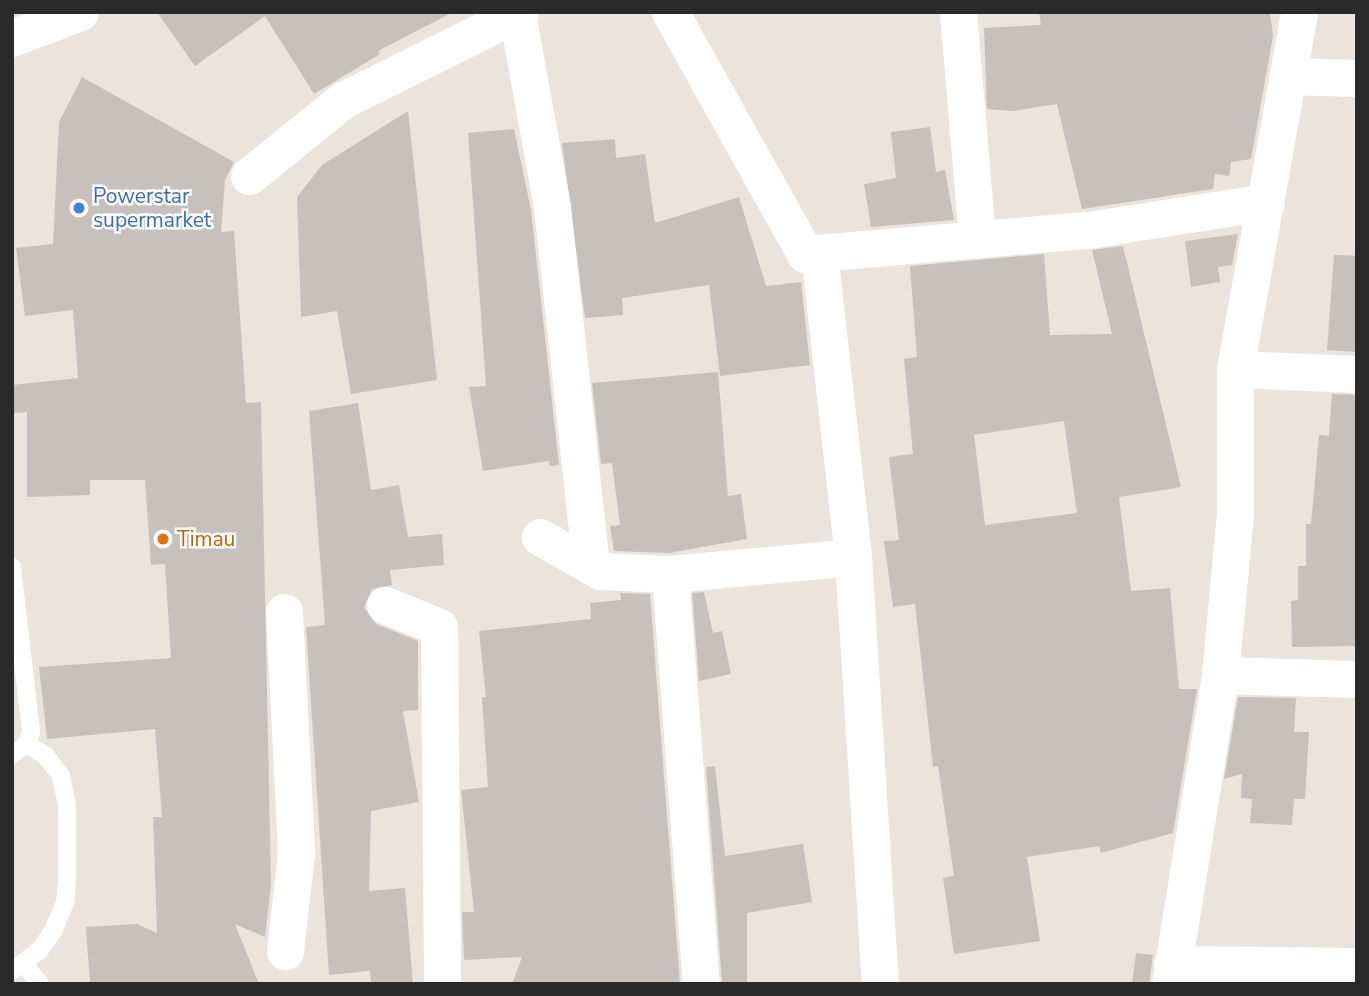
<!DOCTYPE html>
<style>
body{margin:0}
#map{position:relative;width:1369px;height:996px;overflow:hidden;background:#ebe4dd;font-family:"Nunito Sans",sans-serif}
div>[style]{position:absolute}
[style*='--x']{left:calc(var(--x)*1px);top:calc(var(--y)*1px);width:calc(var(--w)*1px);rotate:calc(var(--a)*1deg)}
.building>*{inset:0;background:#c6c1bc}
.lane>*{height:18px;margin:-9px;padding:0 9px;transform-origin:9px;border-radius:9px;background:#fff}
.street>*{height:37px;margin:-18.5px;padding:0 18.5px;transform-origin:18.5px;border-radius:18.5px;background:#fff}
.dots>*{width:19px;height:19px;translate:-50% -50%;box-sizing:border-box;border:4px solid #fff;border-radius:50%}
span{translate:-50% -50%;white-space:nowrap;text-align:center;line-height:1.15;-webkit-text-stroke:5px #fff;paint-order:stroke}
.shop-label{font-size:21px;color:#366cbe}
.left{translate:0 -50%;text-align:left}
.food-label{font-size:21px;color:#c56008}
.frame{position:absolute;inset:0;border:14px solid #2a2a2a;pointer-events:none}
</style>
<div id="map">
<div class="building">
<div style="clip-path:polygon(157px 12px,453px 12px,378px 51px,380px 54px,314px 94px,265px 16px,195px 66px)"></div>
<div style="clip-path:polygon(1039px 12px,1270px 12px,1273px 36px,1251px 159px,1231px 162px,1229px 176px,1215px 174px,1213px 189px,1082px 209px,1057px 104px,1013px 111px,987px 109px,984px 28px,1041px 25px)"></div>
<div style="clip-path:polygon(82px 77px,234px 162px,225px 180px,221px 232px,234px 231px,246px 403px,261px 402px,271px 885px,265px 937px,235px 924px,259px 984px,90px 984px,86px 927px,137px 924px,157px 933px,153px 817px,162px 817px,155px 729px,47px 739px,39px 667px,171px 658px,165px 564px,151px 565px,145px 480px,90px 480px,90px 495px,27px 497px,27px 412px,12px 413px,12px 385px,78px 378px,73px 310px,25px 316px,16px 248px,53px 244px,59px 122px)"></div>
<div style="clip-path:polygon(408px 111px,437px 380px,351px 394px,337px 311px,301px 317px,297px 197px,322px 165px)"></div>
<div style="clip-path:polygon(930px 127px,936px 172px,945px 170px,954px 220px,871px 227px,864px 184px,896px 178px,891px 132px)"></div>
<div style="clip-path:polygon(514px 129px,531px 210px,559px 465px,549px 466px,549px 461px,483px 471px,469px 387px,486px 386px,468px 133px)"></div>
<div style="clip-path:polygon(615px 139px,616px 158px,645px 154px,655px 223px,739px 197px,766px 286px,801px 282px,810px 365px,720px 376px,709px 285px,622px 298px,623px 315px,585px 318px,562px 143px)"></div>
<div style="clip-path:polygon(1238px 234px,1232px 265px,1218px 267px,1220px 282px,1191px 287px,1185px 241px)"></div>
<div style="clip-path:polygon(evenodd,1123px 246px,1181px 487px,1119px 497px,1131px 591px,1170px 588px,1179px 689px,1197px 689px,1173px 833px,1101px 853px,1099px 846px,1027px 857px,1040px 941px,954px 954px,943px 878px,954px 876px,938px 766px,933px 767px,915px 604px,893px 607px,884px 541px,899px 540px,889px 457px,913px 454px,904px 359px,917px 357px,910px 266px,1044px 254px,1050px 335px,1112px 334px,1092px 250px,1123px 246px,1064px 421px,1077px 513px,985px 525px,974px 435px,1064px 421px)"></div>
<div style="clip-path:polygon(1334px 255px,1357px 256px,1357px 352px,1327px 350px)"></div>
<div style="clip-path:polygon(718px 372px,728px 496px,741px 494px,747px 539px,669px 553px,614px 551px,610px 526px,620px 525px,612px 463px,601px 464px,592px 383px)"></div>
<div style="clip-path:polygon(1332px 394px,1357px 395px,1357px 646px,1292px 647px,1291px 601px,1298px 600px,1298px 566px,1306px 566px,1306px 524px,1311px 524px,1319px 435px,1329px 436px)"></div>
<div style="clip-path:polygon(358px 403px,371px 490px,399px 485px,408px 537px,442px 534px,444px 565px,390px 570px,392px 585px,372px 589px,364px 607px,376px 624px,418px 641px,418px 710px,403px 711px,419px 802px,371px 811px,369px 891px,405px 888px,413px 984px,371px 984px,370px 971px,329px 975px,306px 627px,325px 625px,309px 411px)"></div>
<div style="clip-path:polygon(704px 592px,713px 633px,722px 631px,731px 674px,699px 681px,692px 593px)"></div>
<div style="clip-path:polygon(620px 593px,650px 594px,680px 984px,512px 984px,522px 957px,464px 960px,462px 912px,474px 912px,461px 790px,488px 787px,482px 697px,486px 697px,479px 631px,591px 619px,590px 603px,621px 600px)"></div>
<div style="clip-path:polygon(1238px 697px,1296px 698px,1294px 732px,1309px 732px,1305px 799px,1294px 799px,1292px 825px,1250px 823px,1252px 799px,1241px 798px,1242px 774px,1224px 779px)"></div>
<div style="clip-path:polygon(715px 766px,725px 856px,803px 844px,812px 902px,747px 913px,747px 984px,722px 984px,706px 767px)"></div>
<div style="clip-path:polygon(1136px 953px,1153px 955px,1149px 984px,1132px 984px)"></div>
</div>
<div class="lane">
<div style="--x:12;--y:567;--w:166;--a:83.4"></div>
<div style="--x:31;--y:732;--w:13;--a:108"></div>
<div style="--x:27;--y:744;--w:19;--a:144"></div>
<div style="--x:25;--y:965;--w:24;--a:52"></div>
<div style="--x:12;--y:971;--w:34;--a:-37"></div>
<div style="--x:39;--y:951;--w:24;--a:-55"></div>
<div style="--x:53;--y:931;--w:30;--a:-67"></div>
<div style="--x:65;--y:903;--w:21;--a:-85"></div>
<div style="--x:67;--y:882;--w:77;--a:-90"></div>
<div style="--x:67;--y:805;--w:30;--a:-102"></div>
<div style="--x:61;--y:776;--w:25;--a:-127"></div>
<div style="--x:46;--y:756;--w:22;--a:-148"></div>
</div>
<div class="street">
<div style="--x:670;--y:12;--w:277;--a:60.8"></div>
<div style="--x:805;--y:254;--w:290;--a:-4.9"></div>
<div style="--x:1094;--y:229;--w:174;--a:-8.9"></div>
<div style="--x:958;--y:12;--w:228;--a:85.2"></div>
<div style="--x:517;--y:14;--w:196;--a:79.7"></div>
<div style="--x:552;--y:207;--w:361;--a:83.8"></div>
<div style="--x:12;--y:38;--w:73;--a:-20.9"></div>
<div style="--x:1288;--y:76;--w:69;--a:1.7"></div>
<div style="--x:249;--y:176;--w:121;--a:-39"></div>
<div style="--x:343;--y:100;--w:198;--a:-26.4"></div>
<div style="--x:819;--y:253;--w:306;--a:83.6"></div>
<div style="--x:853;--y:557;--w:428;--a:86.4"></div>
<div style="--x:1235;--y:369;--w:122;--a:2.3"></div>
<div style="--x:540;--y:537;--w:69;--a:29.5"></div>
<div style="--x:600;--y:571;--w:70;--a:2.5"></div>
<div style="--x:670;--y:574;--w:184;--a:-5.3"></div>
<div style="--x:670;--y:574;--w:411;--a:85.7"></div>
<div style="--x:385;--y:605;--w:58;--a:22.2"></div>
<div style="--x:439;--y:627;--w:357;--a:89.5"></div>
<div style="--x:284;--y:612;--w:241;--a:87.1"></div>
<div style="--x:296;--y:853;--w:99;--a:96.4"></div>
<div style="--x:1220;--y:675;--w:137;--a:1.7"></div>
<div style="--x:1172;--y:964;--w:185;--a:0.6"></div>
<div style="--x:1170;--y:984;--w:313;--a:-80.8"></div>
<div style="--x:1220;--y:675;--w:162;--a:-84.7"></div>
<div style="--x:1235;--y:514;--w:145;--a:-90"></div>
<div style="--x:1235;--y:369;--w:363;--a:-79.8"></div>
</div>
<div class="dots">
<div style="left:79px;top:208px;background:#3f7fe0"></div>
<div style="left:163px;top:539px;background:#e8710a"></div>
</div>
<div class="shop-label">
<span class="left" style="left:93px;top:208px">Powerstar<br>supermarket</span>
</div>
<div class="food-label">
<span class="left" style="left:177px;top:539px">Timau</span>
</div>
<div class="frame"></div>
</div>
